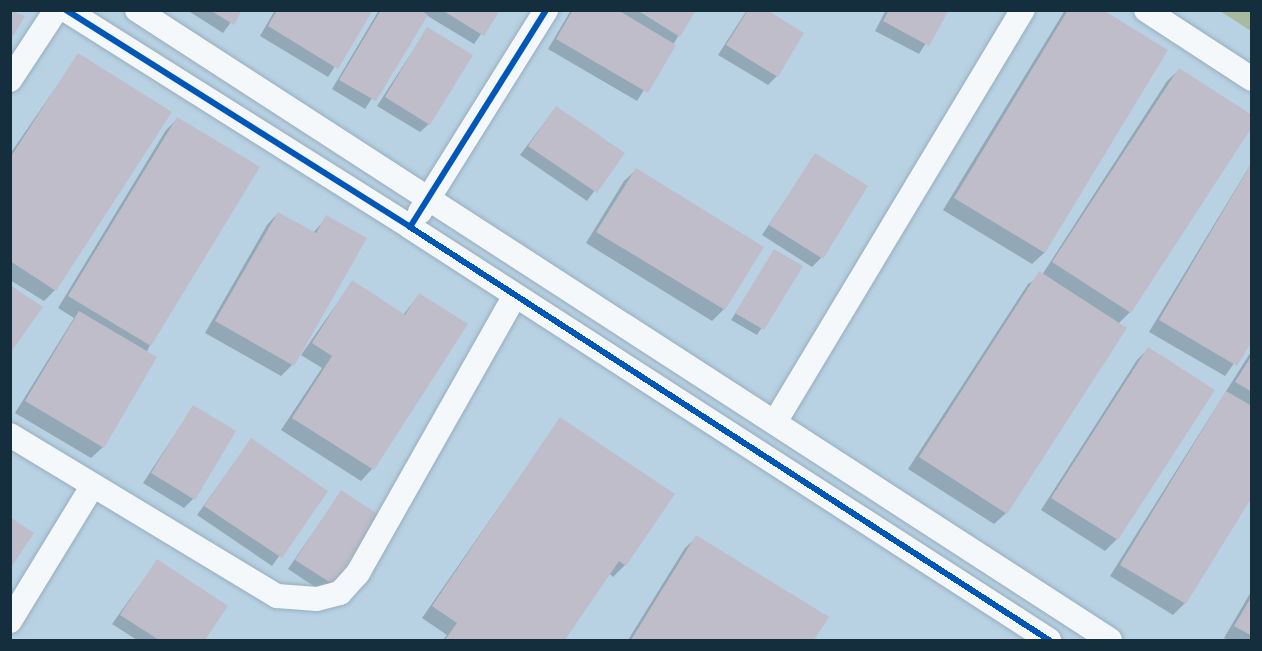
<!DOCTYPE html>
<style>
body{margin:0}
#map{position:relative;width:1262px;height:651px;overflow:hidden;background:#b8d2e4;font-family:"PT Sans Narrow",sans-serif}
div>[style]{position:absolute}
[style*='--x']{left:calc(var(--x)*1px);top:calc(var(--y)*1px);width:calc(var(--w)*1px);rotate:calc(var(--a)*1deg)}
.green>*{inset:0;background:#a8bba0}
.shadow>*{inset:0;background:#0003}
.building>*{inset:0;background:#bfbdca}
.roads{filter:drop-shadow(0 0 2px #97aebd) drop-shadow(0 0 2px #97aebd)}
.minor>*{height:24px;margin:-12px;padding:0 12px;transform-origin:12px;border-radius:12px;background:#f4f8fb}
.cycleway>*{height:6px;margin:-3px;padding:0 3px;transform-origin:3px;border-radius:3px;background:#0057b8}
span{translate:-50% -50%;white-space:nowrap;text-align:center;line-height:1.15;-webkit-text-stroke:6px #e0f2ff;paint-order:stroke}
.frame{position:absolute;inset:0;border:12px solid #152e3e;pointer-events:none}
</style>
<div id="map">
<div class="green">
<div style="clip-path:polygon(1220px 11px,1251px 11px,1251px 31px)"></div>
</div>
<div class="shadow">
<div style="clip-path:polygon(187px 10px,240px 10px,223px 33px)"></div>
<div style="clip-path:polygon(275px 10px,372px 10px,328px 77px,260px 36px)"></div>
<div style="clip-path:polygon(379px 10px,498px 10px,474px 44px,426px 15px,365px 109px,332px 89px)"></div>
<div style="clip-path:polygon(571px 10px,695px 10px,637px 101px,548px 49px)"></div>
<div style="clip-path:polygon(747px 10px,764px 10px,777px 76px,768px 85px,718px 55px)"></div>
<div style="clip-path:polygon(886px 10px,947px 10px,919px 54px,875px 31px)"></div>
<div style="clip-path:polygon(1065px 10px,1100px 10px,1166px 50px,1044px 253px,1032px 264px,943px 210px)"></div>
<div style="clip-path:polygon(427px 29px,429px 124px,420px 132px,377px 106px)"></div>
<div style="clip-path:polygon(79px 54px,55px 290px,44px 301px,10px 280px,10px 154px)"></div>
<div style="clip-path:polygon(1179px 70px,1252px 124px,1130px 312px,1118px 324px,1006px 513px,994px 524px,908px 469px,1028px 284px,1042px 275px,1167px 81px)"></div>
<div style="clip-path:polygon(556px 107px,622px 153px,587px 201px,520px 155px)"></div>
<div style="clip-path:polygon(177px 119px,150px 345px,103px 447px,91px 458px,15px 413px,74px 318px,58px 308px,166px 130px)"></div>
<div style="clip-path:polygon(815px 155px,821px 258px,812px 267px,762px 235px)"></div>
<div style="clip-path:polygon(1252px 162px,1252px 338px,1225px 376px,1149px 332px)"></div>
<div style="clip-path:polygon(636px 170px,762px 248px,724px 309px,712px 321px,586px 243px,624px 181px)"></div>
<div style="clip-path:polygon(278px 213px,313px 233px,327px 217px,292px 365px,281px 376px,205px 333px,267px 225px)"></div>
<div style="clip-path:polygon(775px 251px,801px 267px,757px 335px,731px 320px)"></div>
<div style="clip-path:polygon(352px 282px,403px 315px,419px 295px,466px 324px,372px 469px,361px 481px,281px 430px,322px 368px,301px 355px)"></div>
<div style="clip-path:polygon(1148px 349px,1213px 391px,1117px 539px,1105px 551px,1041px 510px,1137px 360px)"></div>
<div style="clip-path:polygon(1252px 350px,1252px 494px,1185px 603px,1173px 615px,1110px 576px)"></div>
<div style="clip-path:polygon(193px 407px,193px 499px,184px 508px,143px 483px)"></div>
<div style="clip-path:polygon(560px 419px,673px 494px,625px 565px,613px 577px,609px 573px,564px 640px,443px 640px,447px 635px,422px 618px)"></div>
<div style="clip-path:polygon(251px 440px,326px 491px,272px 566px,197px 515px)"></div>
<div style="clip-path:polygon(341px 492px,333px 584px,324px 593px,288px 569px)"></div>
<div style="clip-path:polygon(697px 537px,827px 618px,813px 640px,628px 640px,685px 548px)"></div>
<div style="clip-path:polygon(157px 561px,226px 606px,203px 640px,137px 640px,112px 624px)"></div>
<div style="clip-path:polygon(1252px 590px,1252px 640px,1228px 640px,1224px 638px)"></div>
</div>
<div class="building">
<div style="clip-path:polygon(10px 10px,25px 16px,10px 41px)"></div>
<div style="clip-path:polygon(210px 10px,242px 10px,234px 25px)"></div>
<div style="clip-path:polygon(277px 10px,373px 10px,338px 69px,268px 26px)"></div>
<div style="clip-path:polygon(381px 10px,420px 10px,428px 15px,376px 101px,339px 80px)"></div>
<div style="clip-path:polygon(442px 10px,500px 10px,484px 36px)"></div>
<div style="clip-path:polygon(573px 10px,618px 10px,676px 45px,648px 93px,556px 39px)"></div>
<div style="clip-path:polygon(637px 10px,696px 10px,680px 37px)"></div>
<div style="clip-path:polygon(748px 10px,767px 10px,804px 33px,778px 77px,726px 45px)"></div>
<div style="clip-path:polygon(889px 10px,949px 10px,929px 46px,883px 21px)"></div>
<div style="clip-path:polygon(1068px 10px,1103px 10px,1168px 50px,1045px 253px,954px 198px)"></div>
<div style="clip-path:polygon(427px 27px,473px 55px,430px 125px,385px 97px)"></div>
<div style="clip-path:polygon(78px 53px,172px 112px,56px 291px,10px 261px,10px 158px)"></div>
<div style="clip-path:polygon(1179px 68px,1252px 115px,1252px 127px,1131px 313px,1052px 262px)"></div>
<div style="clip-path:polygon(556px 106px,625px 153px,597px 193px,528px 146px)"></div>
<div style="clip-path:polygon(177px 117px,260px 167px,151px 346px,68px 296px)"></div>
<div style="clip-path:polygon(815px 153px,868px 186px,823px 259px,769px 225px)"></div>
<div style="clip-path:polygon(1252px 162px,1252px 341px,1237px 366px,1159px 320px)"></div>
<div style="clip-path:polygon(636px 168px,764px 247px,725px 310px,596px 232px)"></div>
<div style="clip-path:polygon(278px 212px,316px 233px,326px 215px,367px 238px,294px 366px,215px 321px)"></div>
<div style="clip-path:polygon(774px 249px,803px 266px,764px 330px,735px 313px)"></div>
<div style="clip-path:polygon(1039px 271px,1127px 328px,1007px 514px,919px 457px)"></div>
<div style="clip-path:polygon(352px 280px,405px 315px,419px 293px,468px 324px,374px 470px,292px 418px,332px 356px,312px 343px)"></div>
<div style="clip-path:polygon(10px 285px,43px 307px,10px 353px)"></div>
<div style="clip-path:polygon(79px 311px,157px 357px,104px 448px,25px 401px)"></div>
<div style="clip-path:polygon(1148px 347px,1215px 390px,1118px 540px,1051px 498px)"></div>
<div style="clip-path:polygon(1252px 355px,1252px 392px,1235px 382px)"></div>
<div style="clip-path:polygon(1226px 391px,1252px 406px,1252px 497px,1186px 604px,1120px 565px)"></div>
<div style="clip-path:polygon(193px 405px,236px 431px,195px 500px,151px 473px)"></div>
<div style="clip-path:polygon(560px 417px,675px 494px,626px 566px,619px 561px,565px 640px,445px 640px,457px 623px,432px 606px)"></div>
<div style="clip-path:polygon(251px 438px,328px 491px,282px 558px,204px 506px)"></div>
<div style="clip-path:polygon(341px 490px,379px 515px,334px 585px,295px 560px)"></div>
<div style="clip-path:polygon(10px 517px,34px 533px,10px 569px)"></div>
<div style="clip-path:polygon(696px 535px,829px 617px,814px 640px,631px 640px)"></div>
<div style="clip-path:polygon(157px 559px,228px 606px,205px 640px,159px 640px,120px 615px)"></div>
<div style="clip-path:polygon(1252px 596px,1252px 636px,1234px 626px)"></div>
</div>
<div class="roads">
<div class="minor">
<div style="--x:66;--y:10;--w:407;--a:32.2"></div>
<div style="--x:410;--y:227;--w:761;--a:32.88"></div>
<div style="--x:137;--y:10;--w:1159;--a:32.92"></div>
<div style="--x:1146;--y:10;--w:126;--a:33.1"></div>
<div style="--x:10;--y:80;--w:84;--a:-56.7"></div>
<div style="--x:420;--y:212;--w:238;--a:-58"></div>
<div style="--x:775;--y:422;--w:481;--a:-59"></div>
<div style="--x:10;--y:435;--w:312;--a:31.1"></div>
<div style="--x:277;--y:596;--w:40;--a:4.3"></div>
<div style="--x:317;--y:599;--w:24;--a:-15"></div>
<div style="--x:340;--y:593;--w:27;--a:-48"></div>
<div style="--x:358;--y:573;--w:318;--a:-60.5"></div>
<div style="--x:10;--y:621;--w:159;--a:-58.6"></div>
</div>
</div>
<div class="cycleway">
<div style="--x:66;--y:10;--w:407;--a:32.2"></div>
<div style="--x:410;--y:227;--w:761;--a:32.88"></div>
<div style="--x:410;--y:227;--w:256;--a:-57.9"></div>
</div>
<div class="frame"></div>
</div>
